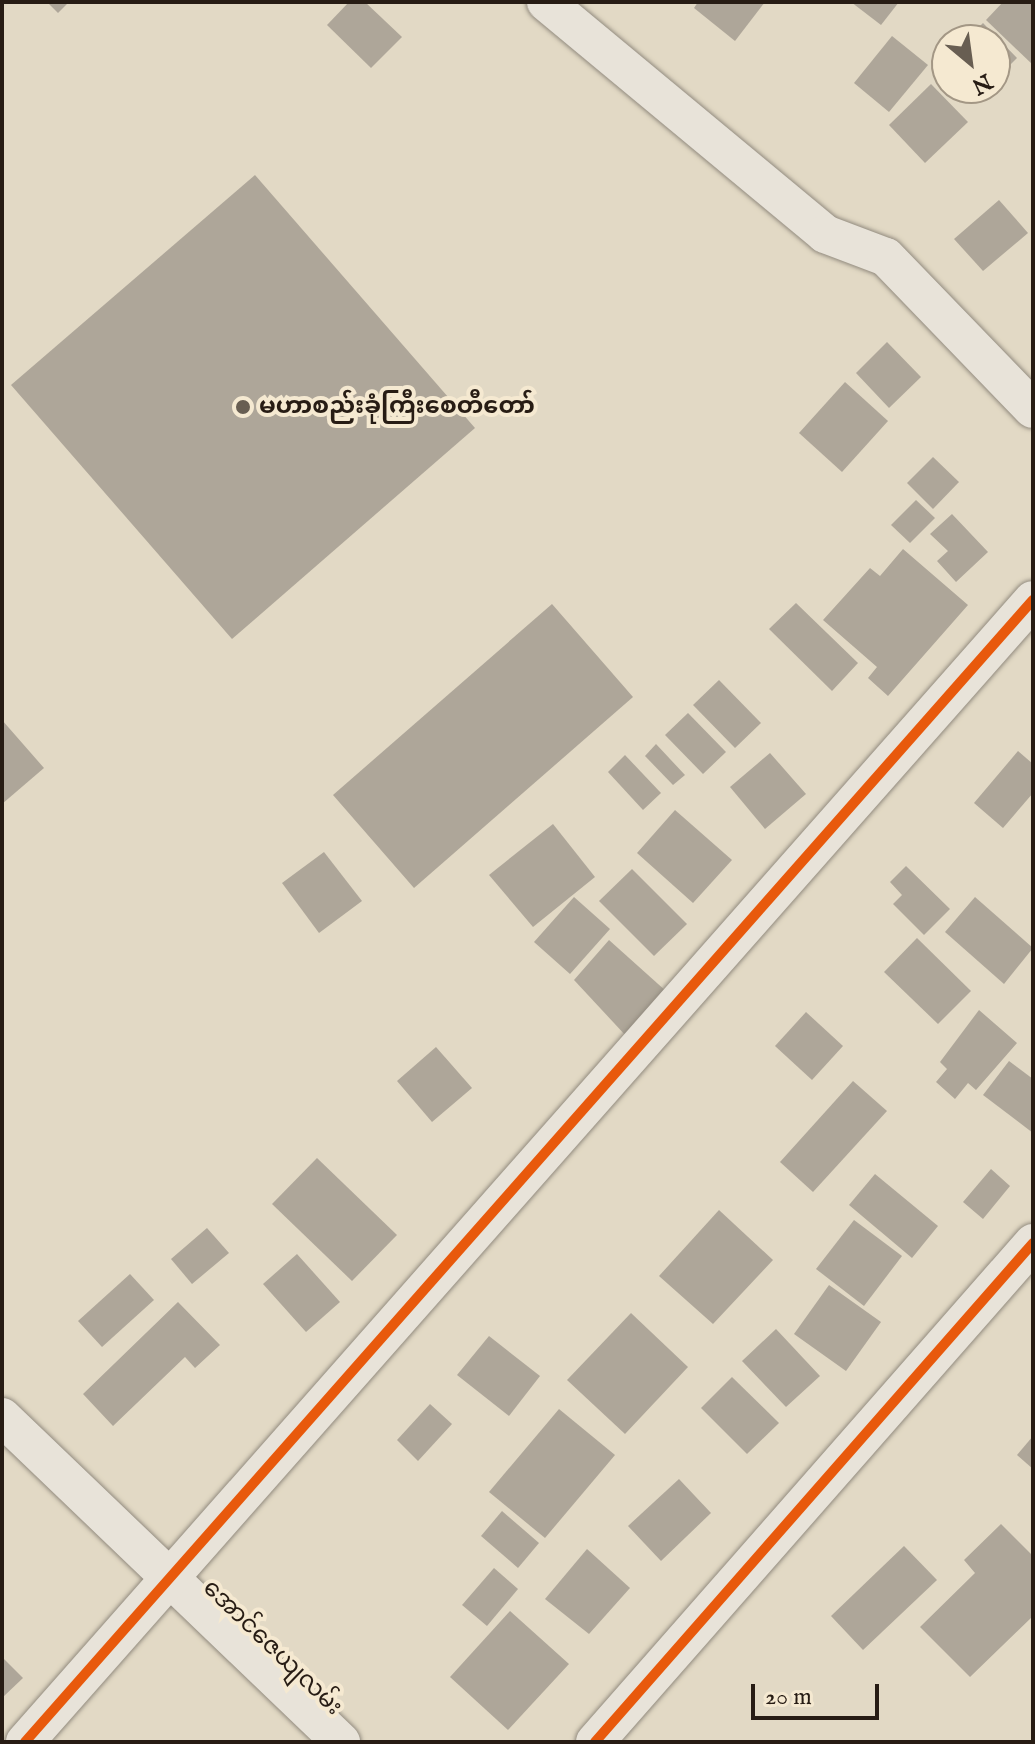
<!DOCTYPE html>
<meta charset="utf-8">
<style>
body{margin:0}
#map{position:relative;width:1035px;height:1744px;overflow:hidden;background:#e2d9c5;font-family:"IM FELL English","Noto Sans Myanmar",serif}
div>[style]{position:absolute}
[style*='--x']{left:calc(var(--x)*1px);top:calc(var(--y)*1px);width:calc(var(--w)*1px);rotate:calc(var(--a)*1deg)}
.building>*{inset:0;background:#aea699}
.roads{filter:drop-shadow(0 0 2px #928b7f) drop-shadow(0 0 2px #928b7f)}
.street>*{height:38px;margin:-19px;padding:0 19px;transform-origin:19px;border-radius:19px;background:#e8e3d9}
.cycleway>*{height:10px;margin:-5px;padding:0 5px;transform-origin:5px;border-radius:5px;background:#e8590c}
.dots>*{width:22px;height:22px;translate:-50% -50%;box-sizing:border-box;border:4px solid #f5e9d1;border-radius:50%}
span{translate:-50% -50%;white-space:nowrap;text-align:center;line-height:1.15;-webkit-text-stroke:8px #f5e9d1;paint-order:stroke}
.poi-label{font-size:24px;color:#271c14;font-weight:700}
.left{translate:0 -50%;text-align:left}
.street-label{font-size:24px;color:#271c14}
.frame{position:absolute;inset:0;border:4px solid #271c14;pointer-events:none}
.north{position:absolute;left:931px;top:24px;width:80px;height:80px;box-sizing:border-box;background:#f5e9d1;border:2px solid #a39785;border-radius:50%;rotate:151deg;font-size:22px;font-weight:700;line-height:32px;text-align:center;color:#271c14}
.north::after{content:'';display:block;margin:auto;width:28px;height:36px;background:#685e52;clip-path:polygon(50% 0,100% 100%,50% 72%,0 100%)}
.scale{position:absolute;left:751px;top:1684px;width:128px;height:36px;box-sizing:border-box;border:4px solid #271c14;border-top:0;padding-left:10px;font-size:24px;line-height:28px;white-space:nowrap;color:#271c14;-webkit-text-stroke:6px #f5e9d1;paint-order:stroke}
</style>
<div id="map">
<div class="building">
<div style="clip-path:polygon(47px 2px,69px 2px,58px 13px)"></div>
<div style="clip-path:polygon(349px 2px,365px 2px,402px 37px,371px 68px,327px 25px)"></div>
<div style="clip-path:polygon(698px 2px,765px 2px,735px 41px,694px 8px)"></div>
<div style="clip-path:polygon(851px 2px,899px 2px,881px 25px)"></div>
<div style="clip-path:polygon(1003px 2px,1033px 2px,1033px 65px,986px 20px)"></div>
<div style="clip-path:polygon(983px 23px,1017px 58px,995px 80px,995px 40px,966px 40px)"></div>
<div style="clip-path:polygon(892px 36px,928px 65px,889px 112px,854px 83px)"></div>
<div style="clip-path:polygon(947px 58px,947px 79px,936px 69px)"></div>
<div style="clip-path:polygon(931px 84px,968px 122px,925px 163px,889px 125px)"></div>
<div style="clip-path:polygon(956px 88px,987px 88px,971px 103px)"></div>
<div style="clip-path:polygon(255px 175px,475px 428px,232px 639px,11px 385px)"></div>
<div style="clip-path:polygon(999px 200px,1028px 233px,983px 271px,954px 239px)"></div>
<div style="clip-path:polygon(887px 342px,921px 377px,889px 408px,856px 373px)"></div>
<div style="clip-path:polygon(845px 382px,888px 421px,842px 472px,799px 433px)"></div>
<div style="clip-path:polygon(933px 457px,959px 482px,933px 509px,907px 483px)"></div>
<div style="clip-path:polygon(916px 500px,935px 518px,910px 543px,891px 525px)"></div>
<div style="clip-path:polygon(952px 514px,988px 552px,956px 582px,937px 561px,948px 551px,930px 534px)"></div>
<div style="clip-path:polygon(903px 549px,968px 605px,888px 696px,868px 678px,877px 667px,823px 620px,870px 568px,880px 576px)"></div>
<div style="clip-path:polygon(796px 603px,858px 663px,832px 691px,769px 629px)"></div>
<div style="clip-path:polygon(552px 604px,633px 697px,414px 888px,333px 795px)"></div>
<div style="clip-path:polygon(719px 680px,761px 723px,735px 748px,693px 705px)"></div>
<div style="clip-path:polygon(688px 713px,726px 752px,703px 774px,665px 735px)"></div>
<div style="clip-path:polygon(2px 720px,44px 768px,2px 804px)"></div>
<div style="clip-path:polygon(656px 744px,685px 775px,673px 785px,645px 756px)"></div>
<div style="clip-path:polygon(1018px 751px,1033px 764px,1033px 793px,1003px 828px,974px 803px)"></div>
<div style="clip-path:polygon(770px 753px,806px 794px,765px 829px,730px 787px)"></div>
<div style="clip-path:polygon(625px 755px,661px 793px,643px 810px,608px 772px)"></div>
<div style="clip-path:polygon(675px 810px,732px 860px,693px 903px,637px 853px)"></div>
<div style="clip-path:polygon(553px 824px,595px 877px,533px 927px,489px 875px)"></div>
<div style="clip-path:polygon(324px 852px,362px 901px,319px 933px,282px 883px)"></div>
<div style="clip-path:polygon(906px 866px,950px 909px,924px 935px,893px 904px,902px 895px,890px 882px)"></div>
<div style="clip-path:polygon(632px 869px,687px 924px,654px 956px,599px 901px)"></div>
<div style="clip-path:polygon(574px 897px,610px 929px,570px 974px,534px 942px)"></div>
<div style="clip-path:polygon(975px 897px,1033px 948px,1004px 984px,945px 932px)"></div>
<div style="clip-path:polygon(917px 938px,971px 991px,938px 1024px,884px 972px)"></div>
<div style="clip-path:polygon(609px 940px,667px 992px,627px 1037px,574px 980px)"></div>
<div style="clip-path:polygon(979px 1010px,1017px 1043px,976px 1090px,968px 1083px,955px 1099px,936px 1082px,947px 1069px,940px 1062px)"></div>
<div style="clip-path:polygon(806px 1012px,843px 1046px,812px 1080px,775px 1046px)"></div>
<div style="clip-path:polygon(436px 1047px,472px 1088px,432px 1122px,397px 1081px)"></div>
<div style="clip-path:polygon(1009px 1061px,1033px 1079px,1033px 1133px,983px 1095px)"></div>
<div style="clip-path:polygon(853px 1081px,887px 1111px,813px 1192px,780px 1162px)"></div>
<div style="clip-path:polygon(317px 1158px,397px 1235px,352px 1281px,272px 1204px)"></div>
<div style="clip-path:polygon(991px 1169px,1010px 1186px,983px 1219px,963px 1202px)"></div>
<div style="clip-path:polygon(875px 1174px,938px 1226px,912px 1258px,849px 1205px)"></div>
<div style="clip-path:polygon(719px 1210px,773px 1260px,713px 1324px,659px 1276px)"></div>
<div style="clip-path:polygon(854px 1220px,902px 1256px,864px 1306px,816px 1269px)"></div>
<div style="clip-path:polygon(207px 1228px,229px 1253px,192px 1284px,171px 1259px)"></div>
<div style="clip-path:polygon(297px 1254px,340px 1302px,306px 1332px,263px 1284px)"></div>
<div style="clip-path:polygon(130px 1274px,154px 1300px,102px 1347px,78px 1321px)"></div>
<div style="clip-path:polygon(829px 1285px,881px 1322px,846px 1371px,794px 1334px)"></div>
<div style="clip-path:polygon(178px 1302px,220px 1345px,195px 1368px,185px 1357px,113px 1426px,83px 1394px)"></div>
<div style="clip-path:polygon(631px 1313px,688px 1367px,625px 1434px,567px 1380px)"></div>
<div style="clip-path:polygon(776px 1329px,820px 1376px,786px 1407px,742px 1361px)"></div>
<div style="clip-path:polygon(489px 1336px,540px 1376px,509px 1416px,457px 1375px)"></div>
<div style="clip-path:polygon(732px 1377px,779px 1423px,747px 1454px,701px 1408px)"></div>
<div style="clip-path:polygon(430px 1404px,452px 1424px,418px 1461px,397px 1440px)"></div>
<div style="clip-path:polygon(559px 1409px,615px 1455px,545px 1538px,489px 1492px)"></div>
<div style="clip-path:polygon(1033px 1436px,1033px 1469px,1017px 1455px)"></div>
<div style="clip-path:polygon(679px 1479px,711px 1513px,661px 1561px,628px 1526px)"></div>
<div style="clip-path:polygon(502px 1511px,539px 1543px,518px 1568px,481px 1536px)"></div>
<div style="clip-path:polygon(1001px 1524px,1033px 1556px,1033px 1616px,970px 1677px,920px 1627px,975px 1573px,964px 1560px)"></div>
<div style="clip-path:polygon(904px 1546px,937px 1580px,863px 1650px,831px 1616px)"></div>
<div style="clip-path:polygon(587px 1549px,630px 1588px,589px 1634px,545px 1599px)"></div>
<div style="clip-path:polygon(494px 1568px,518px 1589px,487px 1626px,462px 1605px)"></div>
<div style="clip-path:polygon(510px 1611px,569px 1664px,508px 1730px,450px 1677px)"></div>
<div style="clip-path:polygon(2px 1657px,23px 1678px,2px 1698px)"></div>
</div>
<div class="roads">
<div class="street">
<div style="--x:546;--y:2;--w:363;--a:39.7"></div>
<div style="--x:825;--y:234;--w:65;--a:20.7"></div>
<div style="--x:886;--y:257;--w:211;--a:46"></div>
<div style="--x:2;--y:1417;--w:470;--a:43.8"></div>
<div style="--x:25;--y:1742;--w:1523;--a:-48.57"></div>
<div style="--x:595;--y:1742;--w:664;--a:-48.72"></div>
</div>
</div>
<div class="cycleway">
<div style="--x:25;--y:1742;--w:1523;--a:-48.57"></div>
<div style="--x:595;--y:1742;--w:664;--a:-48.72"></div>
</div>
<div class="dots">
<div style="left:243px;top:407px;background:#685e52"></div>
</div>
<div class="poi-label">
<span class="left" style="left:259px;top:407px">မဟာစည်းခုံကြီးစေတီတော်</span>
</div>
<div class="street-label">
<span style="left:272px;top:1648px;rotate:44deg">အောင်ဇေယျလမ်း</span>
</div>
<div class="frame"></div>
<div class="north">N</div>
<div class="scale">20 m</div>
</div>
